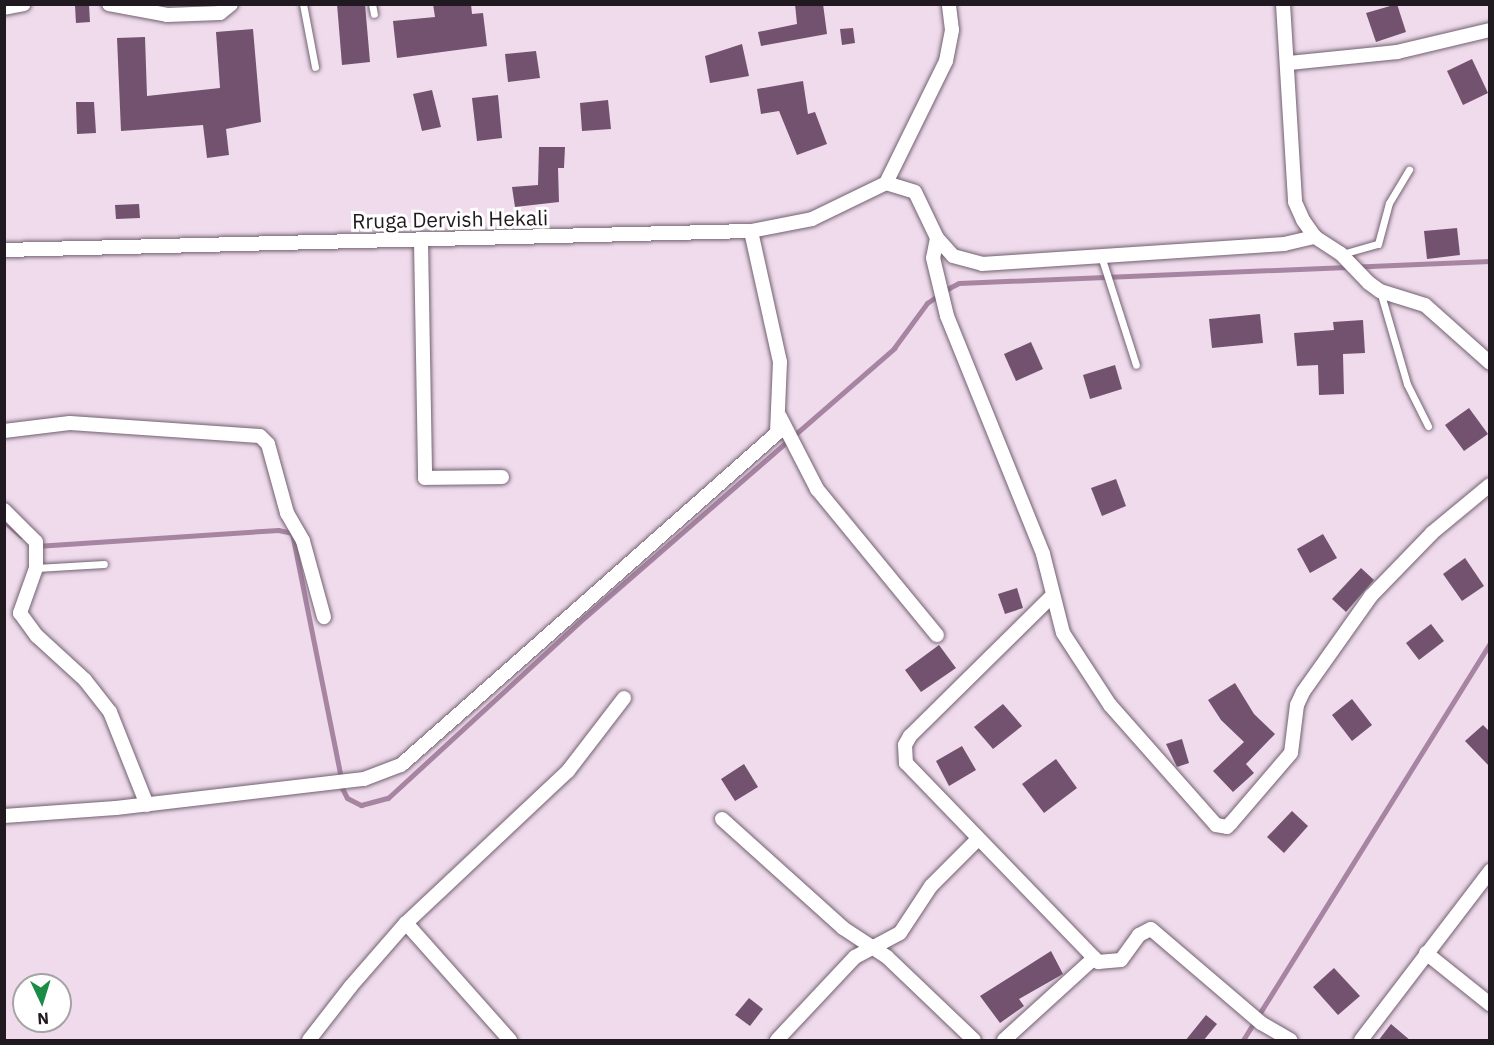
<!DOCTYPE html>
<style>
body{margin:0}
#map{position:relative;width:1494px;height:1045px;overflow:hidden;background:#efdbec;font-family:"IBM Plex Sans",sans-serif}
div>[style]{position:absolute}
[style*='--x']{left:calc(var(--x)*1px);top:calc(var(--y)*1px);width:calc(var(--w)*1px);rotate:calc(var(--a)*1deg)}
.stream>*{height:5px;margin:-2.5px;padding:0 2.5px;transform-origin:2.5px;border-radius:2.5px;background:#a684a2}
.building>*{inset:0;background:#72526e}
.roads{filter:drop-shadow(0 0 2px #726170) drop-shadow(0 0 2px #726170)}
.lane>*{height:7px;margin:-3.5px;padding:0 3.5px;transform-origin:3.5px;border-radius:3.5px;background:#fff}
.street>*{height:14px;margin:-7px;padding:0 7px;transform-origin:7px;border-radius:7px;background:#fff}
span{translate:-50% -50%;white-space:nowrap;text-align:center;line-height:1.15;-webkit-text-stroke:6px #fff;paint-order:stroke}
.street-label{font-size:21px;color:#20191f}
.frame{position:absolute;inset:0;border:6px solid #20191f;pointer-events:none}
.north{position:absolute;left:12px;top:973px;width:60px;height:60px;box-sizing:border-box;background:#fff;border:2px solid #a6a3a5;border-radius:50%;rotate:176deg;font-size:16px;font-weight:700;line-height:24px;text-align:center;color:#20191f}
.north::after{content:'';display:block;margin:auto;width:21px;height:27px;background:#1b8c45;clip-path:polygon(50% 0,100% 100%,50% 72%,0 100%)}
</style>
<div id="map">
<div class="stream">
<div style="--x:4;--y:521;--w:23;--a:41"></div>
<div style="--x:36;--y:546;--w:243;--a:-3.8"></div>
<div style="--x:278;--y:530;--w:14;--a:12"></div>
<div style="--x:292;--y:533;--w:246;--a:78.7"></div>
<div style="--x:342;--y:788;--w:11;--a:63"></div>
<div style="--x:347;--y:798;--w:16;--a:27"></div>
<div style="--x:361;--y:805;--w:28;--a:-15"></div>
<div style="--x:388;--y:798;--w:268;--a:-42.6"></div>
<div style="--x:585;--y:617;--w:410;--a:-41"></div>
<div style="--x:894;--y:348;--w:56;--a:-53.7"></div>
<div style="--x:927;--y:303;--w:27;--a:-34"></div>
<div style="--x:949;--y:288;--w:11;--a:-27"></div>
<div style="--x:959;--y:283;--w:531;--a:-2.37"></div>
<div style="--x:1243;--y:1040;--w:468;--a:-58.1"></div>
</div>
<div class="building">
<div style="clip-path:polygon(337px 4px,365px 4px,370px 62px,342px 65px)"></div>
<div style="clip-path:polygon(433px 4px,471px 4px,472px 14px,483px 13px,487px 46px,397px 58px,393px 21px,435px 17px)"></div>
<div style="clip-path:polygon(795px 4px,823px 4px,827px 34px,761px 46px,758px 32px,797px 24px)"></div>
<div style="clip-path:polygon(1397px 4px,1406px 32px,1376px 42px,1366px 13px)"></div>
<div style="clip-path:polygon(89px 5px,90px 22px,76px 23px,75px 6px)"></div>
<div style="clip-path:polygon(853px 28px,855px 43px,842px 45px,840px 29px)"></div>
<div style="clip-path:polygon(253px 29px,261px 122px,226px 129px,229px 155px,207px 158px,203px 125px,121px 131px,117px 38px,145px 37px,147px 96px,220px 88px,216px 32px)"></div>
<div style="clip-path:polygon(742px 44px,749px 76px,710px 83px,705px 56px)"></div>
<div style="clip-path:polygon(536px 51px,540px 78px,508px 82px,505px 54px)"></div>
<div style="clip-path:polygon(1472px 59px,1488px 93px,1463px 105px,1447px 71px)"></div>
<div style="clip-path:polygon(803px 81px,808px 114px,815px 112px,827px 144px,797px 155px,779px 111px,761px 114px,757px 89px)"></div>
<div style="clip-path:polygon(432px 90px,441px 127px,422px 131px,413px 94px)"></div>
<div style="clip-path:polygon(498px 95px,502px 138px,477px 141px,472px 98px)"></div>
<div style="clip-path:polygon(608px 100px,611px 129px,582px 131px,580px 103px)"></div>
<div style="clip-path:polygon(76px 102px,94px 102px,96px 133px,77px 134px)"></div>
<div style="clip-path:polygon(539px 147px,565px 147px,564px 168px,558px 168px,559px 202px,515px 207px,512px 187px,538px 185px)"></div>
<div style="clip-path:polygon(139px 204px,140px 218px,116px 219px,115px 205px)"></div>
<div style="clip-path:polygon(1457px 228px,1460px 255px,1427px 259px,1424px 231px)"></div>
<div style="clip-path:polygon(1260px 314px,1263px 343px,1212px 348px,1209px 319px)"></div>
<div style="clip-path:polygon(1363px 320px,1365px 353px,1343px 354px,1344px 394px,1319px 395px,1318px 365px,1297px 366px,1294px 333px,1334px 330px,1333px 322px)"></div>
<div style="clip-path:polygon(1031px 342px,1043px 369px,1016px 381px,1004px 354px)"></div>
<div style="clip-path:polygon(1115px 365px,1122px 389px,1090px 399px,1083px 375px)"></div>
<div style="clip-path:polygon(1469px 408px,1488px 434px,1464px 451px,1445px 425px)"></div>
<div style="clip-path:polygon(1116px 479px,1126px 506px,1102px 516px,1091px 488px)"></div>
<div style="clip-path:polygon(1323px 534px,1337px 558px,1310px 573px,1297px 549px)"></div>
<div style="clip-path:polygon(1465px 558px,1484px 586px,1462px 601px,1443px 574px)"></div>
<div style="clip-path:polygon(1361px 568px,1374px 580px,1346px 612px,1332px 599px)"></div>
<div style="clip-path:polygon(1017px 588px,1023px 608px,1005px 614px,998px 594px)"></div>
<div style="clip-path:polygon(1431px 624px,1444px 641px,1419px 660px,1406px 643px)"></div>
<div style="clip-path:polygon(939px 645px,956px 668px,921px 692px,905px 670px)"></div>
<div style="clip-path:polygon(1235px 683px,1254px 714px,1275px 734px,1246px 764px,1254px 773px,1233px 792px,1213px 771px,1244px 742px,1221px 720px,1208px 700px)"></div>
<div style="clip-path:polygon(1352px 699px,1372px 725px,1352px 741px,1332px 715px)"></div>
<div style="clip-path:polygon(1003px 704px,1022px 726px,993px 749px,974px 727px)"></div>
<div style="clip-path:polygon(1483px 725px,1490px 732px,1490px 767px,1465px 741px)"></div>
<div style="clip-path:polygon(1182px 739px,1189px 763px,1177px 767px,1166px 744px)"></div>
<div style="clip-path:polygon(962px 746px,976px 770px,949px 786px,936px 761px)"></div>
<div style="clip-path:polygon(1056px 759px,1077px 788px,1044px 813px,1022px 784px)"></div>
<div style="clip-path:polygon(744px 764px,758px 787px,735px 801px,721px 779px)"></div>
<div style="clip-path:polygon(1292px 811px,1308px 826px,1284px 853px,1267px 837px)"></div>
<div style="clip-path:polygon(1051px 951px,1063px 974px,1019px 999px,1024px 1006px,1000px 1023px,980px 996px)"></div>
<div style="clip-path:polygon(1334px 968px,1360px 996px,1338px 1015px,1313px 987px)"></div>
<div style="clip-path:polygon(749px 998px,763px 1009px,750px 1026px,735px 1015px)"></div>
<div style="clip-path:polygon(1206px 1015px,1217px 1024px,1203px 1041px,1185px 1041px)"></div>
<div style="clip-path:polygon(1391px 1024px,1411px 1041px,1378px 1041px)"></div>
</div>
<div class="roads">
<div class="lane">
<div style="--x:303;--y:4;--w:64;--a:79.2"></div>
<div style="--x:372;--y:4;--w:10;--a:79"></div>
<div style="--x:1342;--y:254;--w:37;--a:-16"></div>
<div style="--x:1378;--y:244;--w:42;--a:-75"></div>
<div style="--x:1389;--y:203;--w:39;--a:-59"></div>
<div style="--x:1102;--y:259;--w:111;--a:72.2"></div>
<div style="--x:1380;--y:291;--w:97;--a:73.8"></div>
<div style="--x:1407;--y:384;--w:47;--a:63.4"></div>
<div style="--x:36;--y:568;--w:68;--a:-3.4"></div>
</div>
<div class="street">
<div style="--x:109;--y:4;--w:59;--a:10.7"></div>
<div style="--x:167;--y:15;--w:53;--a:-2.2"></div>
<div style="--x:220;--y:13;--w:14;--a:-39"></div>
<div style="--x:1283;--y:4;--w:198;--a:86.5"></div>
<div style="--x:1295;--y:202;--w:20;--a:66"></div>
<div style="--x:1303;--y:220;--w:21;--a:55"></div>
<div style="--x:1315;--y:237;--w:31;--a:33"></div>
<div style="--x:1341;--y:254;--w:40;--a:46"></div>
<div style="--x:1369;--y:283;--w:14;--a:36"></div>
<div style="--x:1380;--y:291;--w:47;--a:17.3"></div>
<div style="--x:1425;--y:305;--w:87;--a:41.7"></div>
<div style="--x:4;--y:8;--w:20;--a:-11"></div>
<div style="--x:1289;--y:63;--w:109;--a:-5.8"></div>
<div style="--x:1397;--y:52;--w:96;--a:-13.3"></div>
<div style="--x:886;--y:183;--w:30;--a:17"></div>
<div style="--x:915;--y:192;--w:51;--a:64.4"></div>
<div style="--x:937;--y:238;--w:24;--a:48"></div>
<div style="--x:953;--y:256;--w:30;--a:15"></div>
<div style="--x:982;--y:264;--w:303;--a:-3.8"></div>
<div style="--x:1284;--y:244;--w:32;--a:-13"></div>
<div style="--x:886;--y:183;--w:136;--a:-63.8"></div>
<div style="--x:946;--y:61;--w:32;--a:-79"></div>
<div style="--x:952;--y:30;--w:26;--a:-97"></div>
<div style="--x:937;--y:238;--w:20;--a:101"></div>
<div style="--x:933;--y:258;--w:60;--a:76.4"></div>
<div style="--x:947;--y:316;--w:257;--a:68"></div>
<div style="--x:1043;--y:554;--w:81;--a:75.8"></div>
<div style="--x:1063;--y:633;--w:86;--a:56.9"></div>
<div style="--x:1110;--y:705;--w:160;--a:48.5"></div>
<div style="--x:1216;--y:825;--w:11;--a:10"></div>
<div style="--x:1227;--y:827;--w:6;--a:-45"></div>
<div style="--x:1231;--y:823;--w:92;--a:-49.4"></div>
<div style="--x:1291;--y:753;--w:48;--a:-82.9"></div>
<div style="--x:1297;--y:705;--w:14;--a:-65"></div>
<div style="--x:1303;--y:692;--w:118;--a:-54.7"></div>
<div style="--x:1371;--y:596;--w:88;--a:-45.9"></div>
<div style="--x:1432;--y:533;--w:75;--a:-39.6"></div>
<div style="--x:421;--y:241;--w:237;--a:89"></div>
<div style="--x:425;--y:478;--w:77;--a:-0.7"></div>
<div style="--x:4;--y:250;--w:747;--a:-1.46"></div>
<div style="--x:751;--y:231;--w:62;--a:-11.1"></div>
<div style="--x:812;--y:219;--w:82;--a:-25.9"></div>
<div style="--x:780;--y:417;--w:81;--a:62.8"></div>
<div style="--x:817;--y:489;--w:189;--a:50.6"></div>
<div style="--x:4;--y:431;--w:66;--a:-6.9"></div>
<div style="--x:70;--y:423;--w:190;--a:3.9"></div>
<div style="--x:260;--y:436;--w:11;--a:45"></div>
<div style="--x:268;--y:444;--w:72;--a:74.6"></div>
<div style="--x:287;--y:513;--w:32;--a:60"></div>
<div style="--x:303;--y:541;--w:79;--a:74.6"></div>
<div style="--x:4;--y:510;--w:45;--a:45"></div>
<div style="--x:36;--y:542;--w:26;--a:90"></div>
<div style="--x:36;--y:568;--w:48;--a:109.6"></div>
<div style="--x:20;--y:613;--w:29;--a:54"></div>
<div style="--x:37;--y:636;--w:65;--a:42.5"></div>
<div style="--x:85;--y:680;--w:41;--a:52"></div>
<div style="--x:110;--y:712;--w:100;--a:68.3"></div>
<div style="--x:1053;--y:595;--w:201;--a:135.4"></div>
<div style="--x:910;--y:736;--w:10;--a:119"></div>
<div style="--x:905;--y:745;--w:18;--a:87"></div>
<div style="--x:906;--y:763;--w:277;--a:46"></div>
<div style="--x:1098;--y:962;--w:23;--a:-5"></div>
<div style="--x:1121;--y:960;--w:31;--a:-54"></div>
<div style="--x:1139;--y:935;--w:13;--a:-27"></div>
<div style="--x:1151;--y:929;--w:145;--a:40.5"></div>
<div style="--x:1261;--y:1023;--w:34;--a:30"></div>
<div style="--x:4;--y:816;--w:112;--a:-4.1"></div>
<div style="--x:116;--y:808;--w:250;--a:-6.7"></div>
<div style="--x:364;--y:779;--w:40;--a:-21"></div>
<div style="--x:401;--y:765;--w:502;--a:-41.44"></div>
<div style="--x:777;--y:433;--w:71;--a:-87.6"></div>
<div style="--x:780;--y:362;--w:134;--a:-102.5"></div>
<div style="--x:722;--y:819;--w:163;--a:42"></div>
<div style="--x:843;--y:928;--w:53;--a:33.4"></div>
<div style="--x:887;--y:957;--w:120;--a:43.7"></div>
<div style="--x:406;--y:923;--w:157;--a:48.4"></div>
<div style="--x:1426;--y:953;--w:82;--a:38.6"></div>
<div style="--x:309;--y:1040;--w:68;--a:-52.1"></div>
<div style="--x:351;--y:986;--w:84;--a:-48.9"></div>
<div style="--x:406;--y:923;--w:222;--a:-43.2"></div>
<div style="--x:568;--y:771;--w:92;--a:-52.5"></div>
<div style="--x:777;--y:1040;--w:114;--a:-46.8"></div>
<div style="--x:855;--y:957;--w:51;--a:-28.1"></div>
<div style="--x:900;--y:933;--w:56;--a:-56.6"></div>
<div style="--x:931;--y:886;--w:65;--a:-45"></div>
<div style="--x:1004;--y:1040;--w:122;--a:-42.3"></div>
<div style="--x:1361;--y:1040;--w:213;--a:-52.6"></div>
</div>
</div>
<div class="street-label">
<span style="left:450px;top:219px;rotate:-1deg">Rruga Dervish Hekali</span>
</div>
<div class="frame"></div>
<div class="north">N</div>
</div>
